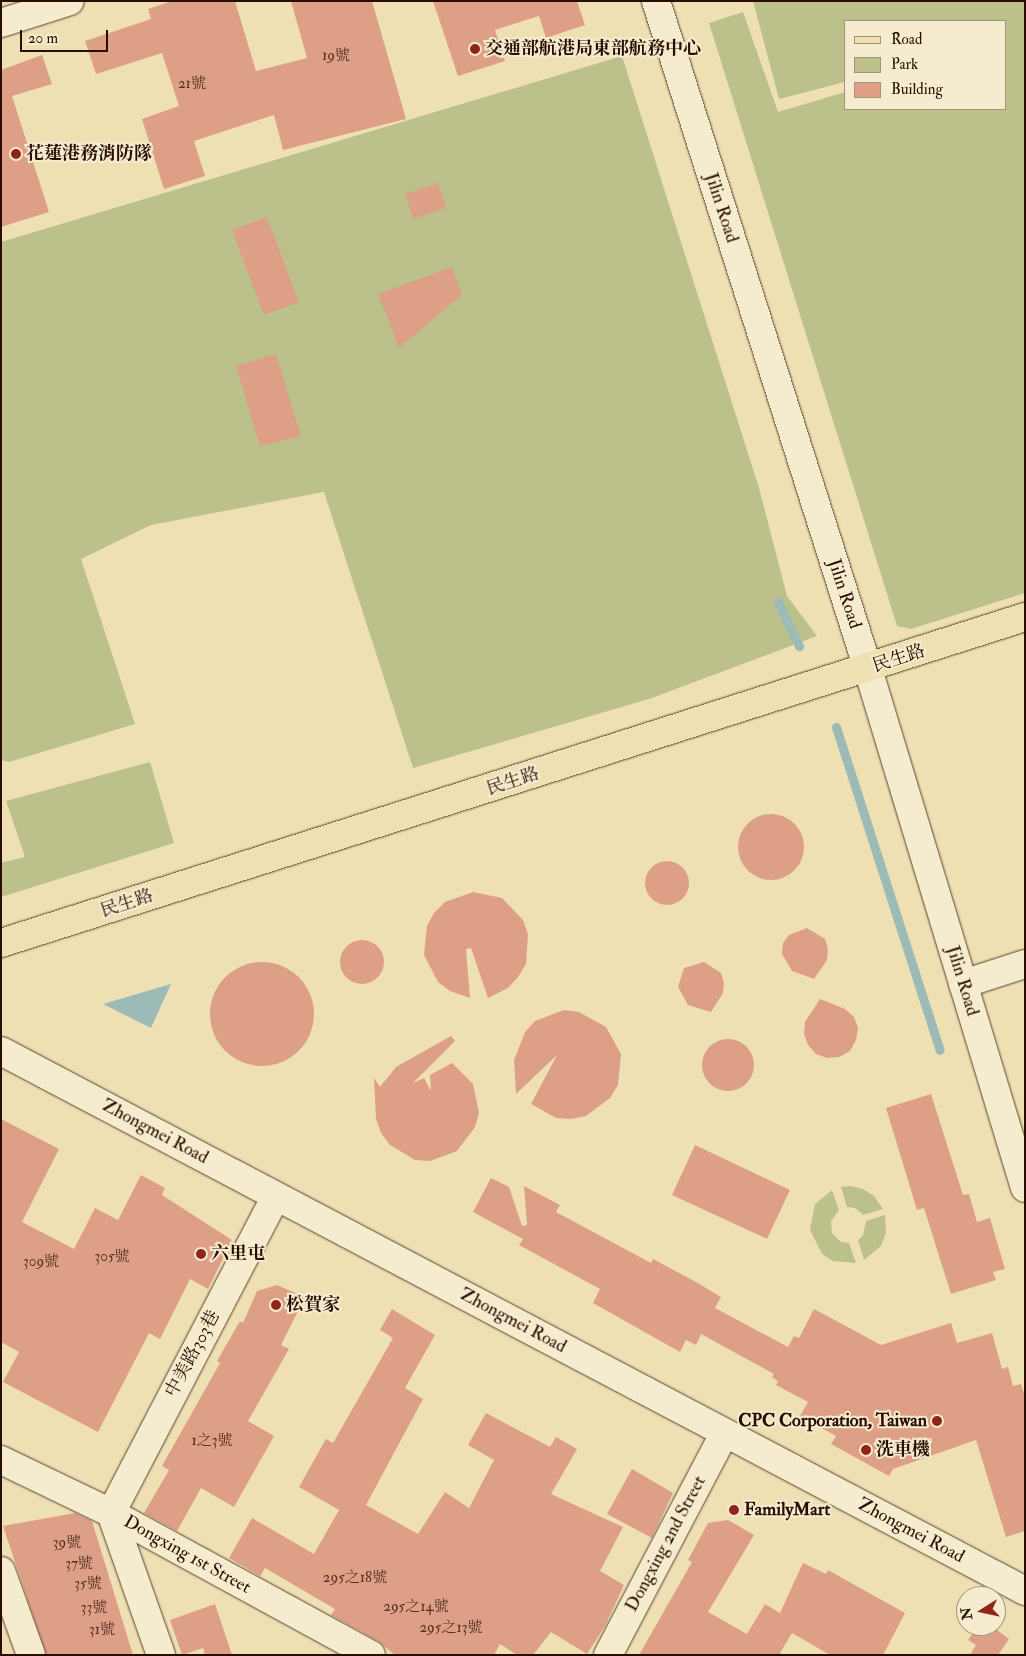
<!DOCTYPE html>
<meta charset="utf-8">
<style>
body{margin:0}
#map{position:relative;width:1026px;height:1656px;overflow:hidden;background:#efe0b4;font-family:"IM FELL Double Pica","Noto Serif TC",serif}
div>[style]{position:absolute}
[style*='--x']{left:calc(var(--x)*1px);top:calc(var(--y)*1px);width:calc(var(--w)*1px);rotate:calc(var(--a)*1deg)}
.green>*{inset:0;background:#bcc18b}
.water>*{inset:0;background:#9cbbb6}
.stream>*{height:9px;margin:-4.5px;padding:0 4.5px;transform-origin:4.5px;border-radius:4.5px;background:#9cbbb6}
.building>*{inset:0;background:#de9f87}
.round{border-radius:50%}
.roads{filter:drop-shadow(0 0 1px #5a422d) drop-shadow(0 0 1px #5a422d)}
.minor>*{height:28px;margin:-14px;padding:0 14px;transform-origin:14px;border-radius:14px;background:#f5ebce}
.major>*{height:28px;margin:-14px;padding:0 14px;transform-origin:14px;border-radius:14px;background:#efe0b4}
.dots>*{width:14px;height:14px;translate:-50% -50%;box-sizing:border-box;border:2px solid #f5ebce;border-radius:50%}
span{translate:-50% -50%;white-space:nowrap;text-align:center;line-height:1.15;-webkit-text-stroke:4px #f5ebce;paint-order:stroke}
.number-label{font-size:15px;color:#563222}
.number-label span{-webkit-text-stroke-width:0}
.poi-label{font-size:18px;color:#290d00;font-weight:700}
.left{translate:0 -50%;text-align:left}
.right{translate:-100% -50%;text-align:right}
.street-label{font-size:18px;color:#290d00}
.frame{position:absolute;inset:0;border:2px solid #290d00;pointer-events:none}
.legend{position:absolute;left:844px;top:20px;width:162px;height:90px;box-sizing:border-box;background:#f5ebce;border:1px solid #a3927c;margin:0;padding:6px 9px;list-style:none;font-size:15px;color:#290d00}
.legend li{display:flex;align-items:center;gap:10px;height:25px}
.legend b{width:25px;border:1px solid #a3927c}
.north{position:absolute;left:956px;top:1586px;width:50px;height:50px;box-sizing:border-box;background:#f5ebce;border:1px solid #a3927c;border-radius:50%;rotate:260deg;font-size:14px;font-weight:700;line-height:20px;text-align:center;color:#290d00}
.north::after{content:'';display:block;margin:auto;width:18px;height:22px;background:#8f2418;clip-path:polygon(50% 0,100% 100%,50% 72%,0 100%)}
.scale{position:absolute;left:20px;top:30px;width:88px;height:22px;box-sizing:border-box;border:2px solid #290d00;border-top:0;padding-left:6px;font-size:15px;line-height:18px;white-space:nowrap;color:#290d00;-webkit-text-stroke:4px #f5ebce;paint-order:stroke}
</style>
<div id="map">
<div class="green">
<div style="clip-path:polygon(753px 1px,1025px 1px,1025px 593px,911px 629px,897px 626px,709px 23px,743px 12px,778px 112px,845px 92px,845px 109px,1005px 109px,1005px 21px,845px 21px,845px 82px,779px 99px)"></div>
<div style="clip-path:polygon(622px 56px,759px 488px,787px 596px,817px 636px,649px 699px,413px 768px,324px 492px,151px 525px,81px 559px,135px 724px,9px 762px,1px 760px,1px 242px)"></div>
<div style="clip-path:polygon(150px 762px,174px 843px,1px 897px,1px 863px,25px 857px,6px 801px)"></div>
<div style="clip-path:polygon(850px 1186px,863px 1189px,874px 1196px,883px 1209px,863px 1215px,855px 1208px,847px 1207px,841px 1187px)"></div>
<div style="clip-path:polygon(832px 1190px,839px 1210px,831px 1221px,832px 1233px,841px 1242px,849px 1243px,856px 1263px,833px 1261px,822px 1254px,810px 1230px,815px 1204px)"></div>
<div style="clip-path:polygon(885px 1215px,886px 1233px,881px 1246px,864px 1260px,858px 1240px,863px 1235px,866px 1221px)"></div>
</div>
<div class="water">
<div style="clip-path:polygon(171px 984px,151px 1028px,103px 1004px)"></div>
</div>
<div class="stream">
<div style="--x:778;--y:602;--w:49;--a:64.5"></div>
<div style="--x:836;--y:727;--w:339;--a:72.2"></div>
</div>
<div class="building">
<div style="clip-path:polygon(172px 1px,235px 1px,256px 71px,307px 58px,291px 1px,372px 1px,406px 119px,283px 150px,274px 115px,194px 141px,205px 176px,164px 189px,142px 119px,179px 106px,162px 53px,96px 74px,85px 41px,151px 19px,148px 9px)"></div>
<div style="clip-path:polygon(433px 1px,577px 1px,585px 25px,546px 38px,539px 16px,495px 30px,505px 61px,458px 76px)"></div>
<div style="clip-path:polygon(42px 55px,52px 84px,12px 96px,49px 212px,1px 227px,1px 70px)"></div>
<div style="clip-path:polygon(438px 183px,446px 208px,413px 219px,405px 194px)"></div>
<div style="clip-path:polygon(267px 217px,299px 302px,264px 315px,232px 230px)"></div>
<div style="clip-path:polygon(452px 267px,462px 295px,399px 348px,378px 294px)"></div>
<div style="clip-path:polygon(276px 354px,301px 436px,260px 446px,236px 366px)"></div>
<div class="round" style="left:738px;top:814px;width:66px;height:66px"></div>
<div class="round" style="left:645px;top:861px;width:44px;height:44px"></div>
<div style="clip-path:polygon(473px 892px,502px 898px,523px 920px,528px 934px,526px 964px,518px 977px,508px 988px,488px 998px,471px 948px,466px 949px,470px 998px,450px 991px,438px 982px,424px 955px,427px 926px,434px 913px,445px 902px)"></div>
<div style="clip-path:polygon(807px 928px,825px 939px,828px 949px,827px 960px,814px 979px,792px 971px,782px 954px,783px 943px,789px 935px)"></div>
<div class="round" style="left:340px;top:940px;width:44px;height:44px"></div>
<div style="clip-path:polygon(704px 962px,721px 973px,724px 983px,723px 993px,711px 1012px,688px 1005px,678px 987px,684px 968px)"></div>
<div class="round" style="left:210px;top:962px;width:104px;height:104px"></div>
<div style="clip-path:polygon(820px 999px,845px 1009px,854px 1017px,858px 1028px,856px 1040px,850px 1051px,839px 1057px,827px 1058px,816px 1054px,808px 1045px,804px 1034px,805px 1022px)"></div>
<div style="clip-path:polygon(564px 1010px,579px 1012px,606px 1027px,621px 1054px,618px 1085px,610px 1098px,586px 1116px,571px 1119px,556px 1118px,531px 1104px,557px 1055px,516px 1094px,514px 1060px,525px 1032px,535px 1021px)"></div>
<div style="clip-path:polygon(451px 1036px,455px 1041px,413px 1083px,424px 1078px,431px 1091px,430px 1075px,452px 1063px,473px 1084px,479px 1113px,475px 1127px,457px 1151px,430px 1161px,415px 1160px,390px 1145px,381px 1133px,376px 1119px,374px 1078px,380px 1087px,396px 1067px)"></div>
<div class="round" style="left:702px;top:1039px;width:52px;height:52px"></div>
<div style="clip-path:polygon(931px 1094px,963px 1195px,969px 1194px,977px 1222px,990px 1218px,1005px 1269px,993px 1272px,996px 1280px,951px 1294px,924px 1208px,917px 1210px,886px 1108px)"></div>
<div style="clip-path:polygon(1px 1119px,59px 1149px,22px 1222px,74px 1249px,95px 1208px,118px 1220px,141px 1175px,165px 1188px,162px 1195px,232px 1240px,208px 1289px,190px 1279px,160px 1339px,149px 1333px,98px 1432px,3px 1382px,19px 1352px,1px 1342px)"></div>
<div style="clip-path:polygon(695px 1145px,790px 1190px,767px 1239px,672px 1195px)"></div>
<div style="clip-path:polygon(491px 1178px,509px 1187px,522px 1226px,527px 1225px,524px 1186px,560px 1205px,556px 1212px,651px 1263px,653px 1259px,696px 1282px,721px 1297px,715px 1308px,788px 1347px,794px 1336px,799px 1338px,814px 1309px,881px 1345px,951px 1323px,957px 1343px,992px 1333px,1002px 1369px,1008px 1367px,1013px 1386px,1021px 1384px,1025px 1397px,1025px 1531px,1006px 1537px,976px 1440px,893px 1469px,889px 1476px,831px 1444px,836px 1436px,800px 1416px,808px 1402px,776px 1385px,778px 1381px,772px 1377px,774px 1374px,701px 1334px,696px 1345px,686px 1340px,680px 1352px,593px 1303px,600px 1289px,519px 1245px,523px 1239px,473px 1212px)"></div>
<div style="clip-path:polygon(277px 1285px,305px 1297px,281px 1345px,289px 1349px,248px 1421px,274px 1436px,234px 1507px,201px 1488px,177px 1531px,144px 1513px,169px 1470px,162px 1466px,220px 1363px,217px 1361px,240px 1321px,243px 1323px,257px 1291px)"></div>
<div style="clip-path:polygon(392px 1309px,435px 1335px,405px 1388px,423px 1399px,366px 1505px,418px 1534px,445px 1492px,469px 1508px,494px 1460px,468px 1445px,486px 1413px,550px 1447px,556px 1437px,577px 1449px,551px 1494px,623px 1527px,600px 1571px,624px 1585px,605px 1626px,587px 1654px,551px 1632px,533px 1655px,517px 1655px,500px 1644px,494px 1655px,395px 1655px,378px 1641px,331px 1615px,335px 1609px,265px 1568px,260px 1576px,229px 1558px,252px 1518px,314px 1554px,339px 1510px,299px 1487px,326px 1439px,333px 1443px,393px 1338px,380px 1330px)"></div>
<div style="clip-path:polygon(632px 1469px,673px 1493px,652px 1538px,607px 1514px)"></div>
<div style="clip-path:polygon(75px 1513px,92px 1521px,133px 1655px,46px 1655px,3px 1526px)"></div>
<div style="clip-path:polygon(728px 1520px,754px 1535px,708px 1612px,747px 1634px,765px 1604px,780px 1613px,803px 1563px,826px 1574px,828px 1570px,905px 1613px,883px 1655px,830px 1655px,792px 1633px,780px 1653px,783px 1655px,639px 1655px,692px 1562px,688px 1560px,708px 1523px)"></div>
<div style="clip-path:polygon(215px 1604px,232px 1655px,205px 1655px,203px 1648px,182px 1655px,170px 1620px)"></div>
<div style="clip-path:polygon(978px 1626px,992px 1626px,1009px 1639px,998px 1655px,970px 1655px,976px 1645px,968px 1640px)"></div>
</div>
<div class="roads">
<div class="minor">
<div style="--x:656;--y:1;--w:701;--a:72.39"></div>
<div style="--x:868;--y:669;--w:542;--a:73.17"></div>
<div style="--x:1;--y:23;--w:72;--a:-17.7"></div>
<div style="--x:963;--y:984;--w:65;--a:-17.9"></div>
<div style="--x:1;--y:1051;--w:1158;--a:27.8"></div>
<div style="--x:1;--y:1460;--w:122;--a:25.7"></div>
<div style="--x:111;--y:1513;--w:296;--a:28.6"></div>
<div style="--x:1;--y:1571;--w:89;--a:70.3"></div>
<div style="--x:161;--y:1655;--w:151;--a:-109.4"></div>
<div style="--x:111;--y:1513;--w:357;--a:-62.5"></div>
<div style="--x:608;--y:1655;--w:250;--a:-62.3"></div>
</div>
<div class="major">
<div style="--x:1;--y:943;--w:1075;--a:-17.66"></div>
</div>
</div>
<div class="dots">
<div style="left:475px;top:49px;background:#8f2418"></div>
<div style="left:16px;top:154px;background:#8f2418"></div>
<div style="left:201px;top:1254px;background:#8f2418"></div>
<div style="left:276px;top:1305px;background:#8f2418"></div>
<div style="left:937px;top:1421px;background:#8f2418"></div>
<div style="left:866px;top:1450px;background:#8f2418"></div>
<div style="left:734px;top:1510px;background:#8f2418"></div>
</div>
<div class="number-label">
<span style="left:336px;top:56px">19號</span>
<span style="left:192px;top:84px">21號</span>
<span style="left:112px;top:1257px">305號</span>
<span style="left:41px;top:1262px">309號</span>
<span style="left:212px;top:1441px">1之3號</span>
<span style="left:67px;top:1543px">39號</span>
<span style="left:79px;top:1564px">37號</span>
<span style="left:355px;top:1578px">295之18號</span>
<span style="left:88px;top:1584px">35號</span>
<span style="left:416px;top:1607px">295之14號</span>
<span style="left:94px;top:1608px">33號</span>
<span style="left:451px;top:1628px">295之13號</span>
<span style="left:102px;top:1630px">31號</span>
</div>
<div class="poi-label">
<span class="left" style="left:485px;top:49px">交通部航港局東部航務中心</span>
<span class="left" style="left:26px;top:154px">花蓮港務消防隊</span>
<span class="left" style="left:211px;top:1254px">六里屯</span>
<span class="left" style="left:286px;top:1305px">松賀家</span>
<span class="right" style="left:927px;top:1421px">CPC Corporation, Taiwan</span>
<span class="left" style="left:876px;top:1450px">洗車機</span>
<span class="left" style="left:744px;top:1510px">FamilyMart</span>
</div>
<div class="street-label">
<span style="left:721px;top:208px;rotate:72deg">Jilin Road</span>
<span style="left:844px;top:594px;rotate:72deg">Jilin Road</span>
<span style="left:899px;top:659px;rotate:-18deg">民生路</span>
<span style="left:513px;top:782px;rotate:-18deg">民生路</span>
<span style="left:127px;top:904px;rotate:-18deg">民生路</span>
<span style="left:962px;top:981px;rotate:73deg">Jilin Road</span>
<span style="left:155px;top:1132px;rotate:28deg">Zhongmei Road</span>
<span style="left:513px;top:1321px;rotate:28deg">Zhongmei Road</span>
<span style="left:193px;top:1354px;rotate:-62deg">中美路303巷</span>
<span style="left:911px;top:1531px;rotate:28deg">Zhongmei Road</span>
<span style="left:666px;top:1544px;rotate:-62deg">Dongxing 2nd Street</span>
<span style="left:187px;top:1555px;rotate:29deg">Dongxing 1st Street</span>
</div>
<div class="frame"></div>
<ul class="legend">
<li><b style="height:6px;background:#efe0b4"></b>Road</li>
<li><b style="height:14px;background:#bcc18b"></b>Park</li>
<li><b style="height:14px;background:#de9f87"></b>Building</li>
</ul>
<div class="north">N</div>
<div class="scale">20 m</div>
</div>
